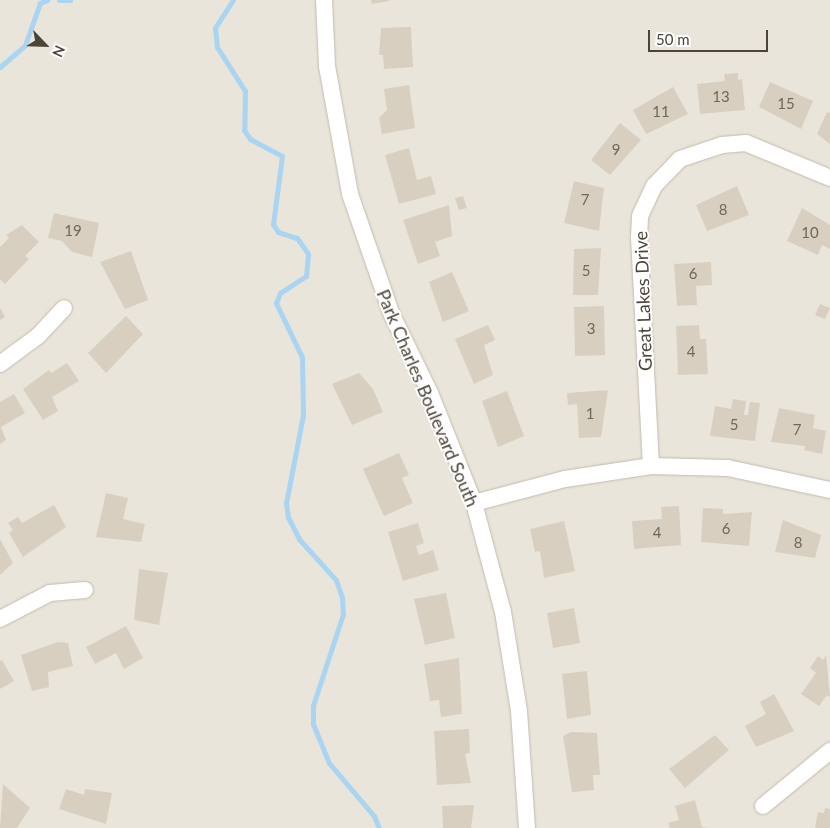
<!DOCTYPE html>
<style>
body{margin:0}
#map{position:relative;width:830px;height:828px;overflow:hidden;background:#f6f3ec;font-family:Lato,sans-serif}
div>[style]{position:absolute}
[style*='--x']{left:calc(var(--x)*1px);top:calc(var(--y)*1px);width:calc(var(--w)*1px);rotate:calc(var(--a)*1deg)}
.residential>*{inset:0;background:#eae5da}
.stream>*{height:5px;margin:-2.5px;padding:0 2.5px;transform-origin:2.5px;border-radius:2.5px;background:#a9d4f2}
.building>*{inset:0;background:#d8cfc1}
.roads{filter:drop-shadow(0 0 1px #c2bbae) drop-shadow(0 0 1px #c2bbae)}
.minor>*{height:16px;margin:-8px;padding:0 8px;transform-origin:8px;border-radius:8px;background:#fff}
span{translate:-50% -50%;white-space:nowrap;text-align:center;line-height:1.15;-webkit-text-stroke:4px #fff;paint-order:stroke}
.number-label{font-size:15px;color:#6e675b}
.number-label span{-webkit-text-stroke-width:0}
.street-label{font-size:18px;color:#4b4439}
.north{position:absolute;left:20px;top:20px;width:50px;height:50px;-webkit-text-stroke:4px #fff;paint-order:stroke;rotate:114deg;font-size:14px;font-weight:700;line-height:20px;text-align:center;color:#4b4439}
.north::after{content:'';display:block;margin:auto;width:18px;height:22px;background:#4b4439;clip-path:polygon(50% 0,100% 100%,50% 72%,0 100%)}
.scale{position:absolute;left:648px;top:30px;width:120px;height:22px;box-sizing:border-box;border:2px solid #4b4439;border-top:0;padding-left:6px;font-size:15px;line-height:18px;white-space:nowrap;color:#4b4439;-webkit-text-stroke:4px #fff;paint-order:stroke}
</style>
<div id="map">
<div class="residential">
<div style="clip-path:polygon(0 0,830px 0,830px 828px,0 828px)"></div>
</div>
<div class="stream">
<div style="--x:59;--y:0;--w:11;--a:0"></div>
<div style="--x:233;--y:0;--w:33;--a:123"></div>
<div style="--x:215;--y:28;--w:19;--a:84"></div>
<div style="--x:217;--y:47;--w:52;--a:57.5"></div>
<div style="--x:245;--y:91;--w:39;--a:91"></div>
<div style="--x:244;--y:130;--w:11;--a:56"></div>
<div style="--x:250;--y:139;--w:36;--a:28"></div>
<div style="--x:282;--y:156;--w:69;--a:97.5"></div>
<div style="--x:273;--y:224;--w:9;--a:58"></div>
<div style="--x:278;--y:232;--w:20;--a:18"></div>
<div style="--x:297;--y:238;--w:19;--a:55"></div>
<div style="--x:308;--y:254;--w:22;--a:95"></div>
<div style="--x:306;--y:276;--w:31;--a:147"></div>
<div style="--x:280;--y:293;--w:11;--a:112"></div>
<div style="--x:276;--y:303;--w:60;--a:64.3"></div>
<div style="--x:302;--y:357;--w:58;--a:89"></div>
<div style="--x:303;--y:415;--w:90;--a:100.9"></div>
<div style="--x:286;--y:503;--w:14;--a:82"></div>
<div style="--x:288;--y:517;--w:25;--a:63"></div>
<div style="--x:299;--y:539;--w:55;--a:47.9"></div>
<div style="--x:336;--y:580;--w:18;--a:71"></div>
<div style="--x:342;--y:597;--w:17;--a:87"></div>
<div style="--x:343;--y:614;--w:96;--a:108.2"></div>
<div style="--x:313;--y:705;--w:19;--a:90"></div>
<div style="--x:313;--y:724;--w:42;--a:67.7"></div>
<div style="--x:329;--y:763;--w:70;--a:49.7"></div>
<div style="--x:374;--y:816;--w:13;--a:67"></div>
<div style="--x:0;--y:67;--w:33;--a:-41"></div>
<div style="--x:25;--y:45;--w:45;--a:-70.3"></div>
<div style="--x:40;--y:3;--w:8;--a:-23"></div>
</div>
<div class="building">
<div style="clip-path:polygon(371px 0,389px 0,389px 1px,372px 4px)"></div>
<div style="clip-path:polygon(411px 27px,413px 67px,384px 69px,383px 55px,379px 55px,381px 28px)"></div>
<div style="clip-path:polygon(738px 73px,738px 80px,742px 79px,745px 110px,700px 114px,697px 84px,725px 81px,724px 74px)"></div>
<div style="clip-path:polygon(770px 82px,813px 101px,801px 129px,759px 107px)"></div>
<div style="clip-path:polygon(409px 85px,415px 128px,382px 134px,379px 118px,387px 110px,384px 89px)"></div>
<div style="clip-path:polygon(673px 87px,688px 114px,646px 134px,633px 110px)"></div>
<div style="clip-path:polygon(827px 112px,830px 113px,830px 144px,817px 134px)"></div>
<div style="clip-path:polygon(620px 123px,641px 140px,610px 175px,591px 160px)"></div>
<div style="clip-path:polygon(409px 148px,417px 180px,431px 176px,436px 194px,399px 204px,385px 155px)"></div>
<div style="clip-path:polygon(574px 181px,604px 188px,599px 231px,564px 223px)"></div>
<div style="clip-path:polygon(737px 186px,749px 215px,707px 231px,696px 205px)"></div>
<div style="clip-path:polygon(463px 196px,467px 208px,459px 210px,455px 198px)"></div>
<div style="clip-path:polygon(449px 205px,452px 236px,435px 242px,440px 256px,418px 264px,403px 220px)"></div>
<div style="clip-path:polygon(802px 208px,830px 225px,830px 249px,822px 245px,818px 255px,787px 241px)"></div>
<div style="clip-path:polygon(54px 213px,99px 223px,92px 257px,72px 252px,62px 241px,48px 238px)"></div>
<div style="clip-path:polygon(22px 225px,39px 242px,25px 256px,29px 259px,5px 284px,0 279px,0 247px,9px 238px,6px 235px)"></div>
<div style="clip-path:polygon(601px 248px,598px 295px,573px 295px,574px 249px)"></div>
<div style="clip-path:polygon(131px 251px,148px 300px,125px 309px,100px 262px)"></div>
<div style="clip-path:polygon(711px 262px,712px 285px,696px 286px,697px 305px,677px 306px,674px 264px)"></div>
<div style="clip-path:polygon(452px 272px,469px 311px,443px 322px,429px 282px)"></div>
<div style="clip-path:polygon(820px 304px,830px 308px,825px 319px,815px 315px)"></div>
<div style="clip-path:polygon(604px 306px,605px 355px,575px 356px,574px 307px)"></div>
<div style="clip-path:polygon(0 308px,5px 317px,0 320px)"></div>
<div style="clip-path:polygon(126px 316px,143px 334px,106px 373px,88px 353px)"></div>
<div style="clip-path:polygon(488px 325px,495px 340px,484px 345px,493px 375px,474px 384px,455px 339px)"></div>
<div style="clip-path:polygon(699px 325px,700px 339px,706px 339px,708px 374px,678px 375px,676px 326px)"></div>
<div style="clip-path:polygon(67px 363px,79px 381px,52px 397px,58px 411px,43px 420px,23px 389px,49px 370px,51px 373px)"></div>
<div style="clip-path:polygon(359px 373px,373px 389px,383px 412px,352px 425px,332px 384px)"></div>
<div style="clip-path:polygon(608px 390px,601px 437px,579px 438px,577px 404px,568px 405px,567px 393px)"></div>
<div style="clip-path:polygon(507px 391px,524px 436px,498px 447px,482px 401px)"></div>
<div style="clip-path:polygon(14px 394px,25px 413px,1px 427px,6px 440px,0 444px,0 402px)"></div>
<div style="clip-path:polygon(733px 399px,746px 401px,744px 415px,748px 415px,750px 402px,760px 403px,755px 441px,710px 436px,715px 406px,731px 409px)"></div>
<div style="clip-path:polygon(779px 408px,815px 415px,813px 428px,826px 431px,822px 454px,804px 450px,805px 446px,771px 442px)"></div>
<div style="clip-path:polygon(399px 453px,409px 475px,402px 478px,413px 503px,384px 516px,363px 469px)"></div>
<div style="clip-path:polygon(106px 493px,128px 498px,123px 519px,145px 524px,141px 542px,96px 537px)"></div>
<div style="clip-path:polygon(54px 505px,66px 527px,23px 557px,9px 533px,13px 530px,8px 523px,18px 517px,22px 523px)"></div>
<div style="clip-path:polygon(679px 506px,681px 545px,634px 549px,632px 521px,662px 519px,661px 507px)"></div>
<div style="clip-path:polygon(703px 508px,723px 509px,723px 514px,752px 512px,749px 546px,701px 542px)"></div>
<div style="clip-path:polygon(783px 520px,821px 535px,815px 558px,775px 552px)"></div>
<div style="clip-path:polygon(564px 521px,575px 571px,544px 578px,540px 551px,535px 552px,530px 529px)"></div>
<div style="clip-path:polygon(418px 523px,424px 543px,416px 546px,419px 555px,433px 550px,439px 570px,403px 581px,388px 532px)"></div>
<div style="clip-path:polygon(0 539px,13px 563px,0 575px)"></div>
<div style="clip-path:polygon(139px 569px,168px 573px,159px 625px,134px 620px)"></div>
<div style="clip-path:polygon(446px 593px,455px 638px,425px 645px,414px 599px)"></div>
<div style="clip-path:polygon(574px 608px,580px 643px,553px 648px,547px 613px)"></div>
<div style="clip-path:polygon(126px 626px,143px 658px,124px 669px,116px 653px,95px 664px,86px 647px)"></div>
<div style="clip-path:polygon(58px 642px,68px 643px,73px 666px,48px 672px,49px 687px,32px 691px,21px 655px)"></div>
<div style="clip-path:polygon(826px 655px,830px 697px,827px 695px,819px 706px,801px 694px,816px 673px,810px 668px,818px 656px,823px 660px)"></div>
<div style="clip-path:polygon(459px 658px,462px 714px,441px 717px,439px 700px,430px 701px,424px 664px)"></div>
<div style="clip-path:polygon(2px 660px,14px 681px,0 689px,0 661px)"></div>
<div style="clip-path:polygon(587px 671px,591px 715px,567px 719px,562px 674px)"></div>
<div style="clip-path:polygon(774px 694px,794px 731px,756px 747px,745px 726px,766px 714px,760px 702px)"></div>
<div style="clip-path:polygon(469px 729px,470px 753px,465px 754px,471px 783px,437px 785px,434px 731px)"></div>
<div style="clip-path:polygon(571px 732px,597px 733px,600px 775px,593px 775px,594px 790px,572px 792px,563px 736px)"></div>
<div style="clip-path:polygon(715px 735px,729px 750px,685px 788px,669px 769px)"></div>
<div style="clip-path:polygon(3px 784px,30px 808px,17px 828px,0 828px)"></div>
<div style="clip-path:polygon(66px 789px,84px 795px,85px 789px,112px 793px,106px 824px,59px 809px)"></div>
<div style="clip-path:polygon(695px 800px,702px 827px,708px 828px,670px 828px,668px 823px,679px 820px,675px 806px)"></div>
<div style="clip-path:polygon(474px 805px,471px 828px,443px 828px,442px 806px)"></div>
<div style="clip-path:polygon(825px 808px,830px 809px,830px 828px,815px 828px,818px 812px,824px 813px)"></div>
</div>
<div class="roads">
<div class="minor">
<div style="--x:324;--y:0;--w:66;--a:87.4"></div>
<div style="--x:327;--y:66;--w:130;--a:79.8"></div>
<div style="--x:350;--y:194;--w:128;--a:70.9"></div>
<div style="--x:392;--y:315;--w:87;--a:64"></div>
<div style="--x:430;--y:393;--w:118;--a:68.2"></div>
<div style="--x:474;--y:503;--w:113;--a:75.1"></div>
<div style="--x:503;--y:612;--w:100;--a:80.8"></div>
<div style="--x:519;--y:711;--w:117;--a:86.1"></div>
<div style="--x:0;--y:364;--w:47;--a:-36.4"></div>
<div style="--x:38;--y:336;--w:38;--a:-47"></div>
<div style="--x:651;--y:466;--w:229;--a:-93"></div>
<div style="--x:639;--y:237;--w:21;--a:-87"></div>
<div style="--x:640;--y:216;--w:33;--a:-65"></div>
<div style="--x:654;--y:186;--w:37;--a:-46"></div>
<div style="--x:680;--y:159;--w:44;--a:-18.4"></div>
<div style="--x:722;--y:145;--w:24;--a:-5"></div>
<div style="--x:746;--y:143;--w:91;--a:22.6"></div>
<div style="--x:474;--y:503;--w:94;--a:-14.8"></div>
<div style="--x:565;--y:479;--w:87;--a:-8.6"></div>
<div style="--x:651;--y:466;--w:77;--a:1.5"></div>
<div style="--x:728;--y:468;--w:104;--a:12.2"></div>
<div style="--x:0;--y:619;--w:56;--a:-27.5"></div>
<div style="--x:50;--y:593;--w:35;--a:-5"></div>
<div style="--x:763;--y:806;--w:87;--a:-39.4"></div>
</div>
</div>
<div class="number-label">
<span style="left:721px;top:97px">13</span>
<span style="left:786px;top:104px">15</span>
<span style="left:661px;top:112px">11</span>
<span style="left:616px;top:150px">9</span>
<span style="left:585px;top:200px">7</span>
<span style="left:723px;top:210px">8</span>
<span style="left:73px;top:231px">19</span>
<span style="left:810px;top:233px">10</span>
<span style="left:586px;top:271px">5</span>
<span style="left:693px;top:274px">6</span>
<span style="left:591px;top:329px">3</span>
<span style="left:691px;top:352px">4</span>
<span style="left:590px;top:414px">1</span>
<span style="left:734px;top:425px">5</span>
<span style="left:797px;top:430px">7</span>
<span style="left:726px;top:529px">6</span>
<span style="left:657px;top:533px">4</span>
<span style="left:798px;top:543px">8</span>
</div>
<div class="street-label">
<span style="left:643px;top:301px;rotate:-92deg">Great Lakes Drive</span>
<span style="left:428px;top:398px;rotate:67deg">Park Charles Boulevard South</span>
</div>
<div class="north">N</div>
<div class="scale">50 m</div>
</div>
